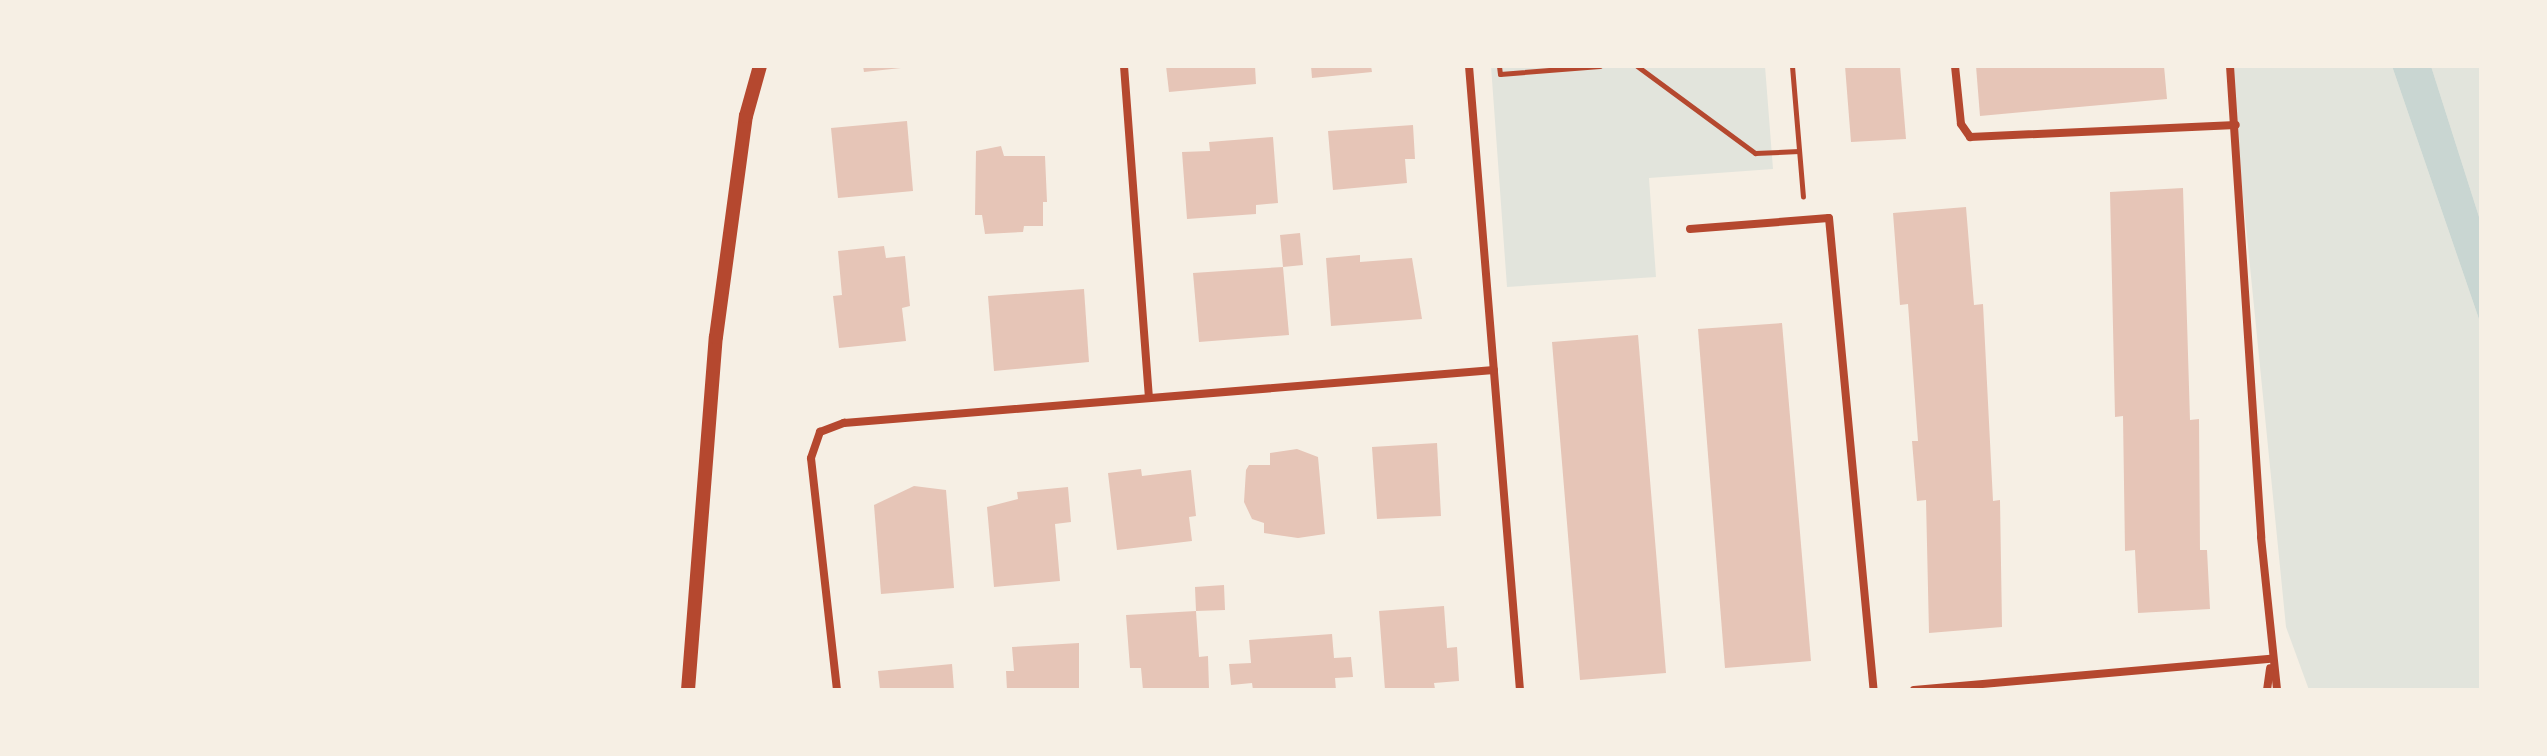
<!DOCTYPE html>
<style>
body{margin:0}
#map{position:relative;width:2547px;height:756px;overflow:hidden;background:#f6efe4;font-family:Inter,sans-serif}
div>[style]{position:absolute}
[style*='--x']{left:calc(var(--x)*1px);top:calc(var(--y)*1px);width:calc(var(--w)*1px);rotate:calc(var(--a)*1deg)}
.green>*{inset:0;background:#e2e4dc}
.water>*{inset:0;background:#c9d6d2}
.building>*{inset:0;background:#e6c5b7}
.path>*{height:5px;margin:-2.5px;padding:0 2.5px;transform-origin:2.5px;border-radius:2.5px;background:#b5482f}
.minor>*{height:8px;margin:-4px;padding:0 4px;transform-origin:4px;border-radius:4px;background:#b5482f}
.tertiary>*{height:14px;margin:-7px;padding:0 7px;transform-origin:7px;border-radius:7px;background:#b5482f}
span{translate:-50% -50%;white-space:nowrap;text-align:center;line-height:1.15;-webkit-text-stroke:6px #f6efe4;paint-order:stroke}
.frame{position:absolute;inset:0;border:68px solid #f6efe4;pointer-events:none}
</style>
<div id="map">
<div class="green">
<div style="clip-path:polygon(1491px 66px,1765px 66px,1773px 169px,1649px 178px,1656px 277px,1507px 287px)"></div>
<div style="clip-path:polygon(2230px 66px,2392px 66px,2481px 325px,2481px 690px,2309px 690px,2286px 627px)"></div>
<div style="clip-path:polygon(2431px 66px,2481px 66px,2481px 223px)"></div>
</div>
<div class="water">
<div style="clip-path:polygon(2392px 66px,2431px 66px,2481px 223px,2481px 325px)"></div>
</div>
<div class="building">
<div style="clip-path:polygon(863px 66px,901px 66px,901px 68px,864px 72px)"></div>
<div style="clip-path:polygon(1166px 66px,1255px 66px,1256px 84px,1169px 92px)"></div>
<div style="clip-path:polygon(1311px 66px,1371px 66px,1372px 72px,1312px 78px)"></div>
<div style="clip-path:polygon(1845px 66px,1900px 66px,1906px 139px,1851px 142px)"></div>
<div style="clip-path:polygon(1976px 66px,2164px 66px,2167px 99px,1980px 116px)"></div>
<div style="clip-path:polygon(907px 121px,913px 191px,838px 198px,831px 128px)"></div>
<div style="clip-path:polygon(1413px 125px,1415px 159px,1405px 159px,1407px 183px,1333px 190px,1328px 131px)"></div>
<div style="clip-path:polygon(1273px 137px,1278px 203px,1256px 205px,1256px 214px,1187px 219px,1182px 152px,1210px 151px,1209px 142px)"></div>
<div style="clip-path:polygon(1001px 146px,1004px 156px,1045px 156px,1047px 202px,1043px 202px,1043px 226px,1024px 226px,1023px 232px,985px 234px,982px 215px,975px 215px,976px 151px)"></div>
<div style="clip-path:polygon(2183px 188px,2190px 420px,2199px 419px,2200px 550px,2207px 550px,2210px 609px,2138px 613px,2135px 550px,2125px 551px,2123px 416px,2115px 417px,2110px 192px)"></div>
<div style="clip-path:polygon(1966px 207px,1974px 305px,1983px 304px,1993px 501px,2000px 500px,2002px 627px,1929px 633px,1926px 500px,1917px 501px,1912px 441px,1918px 441px,1908px 304px,1900px 305px,1893px 213px)"></div>
<div style="clip-path:polygon(1300px 233px,1303px 265px,1283px 267px,1280px 235px)"></div>
<div style="clip-path:polygon(884px 246px,886px 258px,905px 256px,910px 306px,902px 308px,906px 341px,839px 348px,833px 296px,842px 295px,838px 251px)"></div>
<div style="clip-path:polygon(1360px 255px,1360px 262px,1412px 258px,1422px 319px,1331px 326px,1326px 258px)"></div>
<div style="clip-path:polygon(1283px 267px,1289px 335px,1199px 342px,1193px 273px)"></div>
<div style="clip-path:polygon(1084px 289px,1089px 362px,994px 371px,988px 296px)"></div>
<div style="clip-path:polygon(1782px 323px,1811px 661px,1725px 668px,1698px 329px)"></div>
<div style="clip-path:polygon(1638px 335px,1666px 673px,1580px 680px,1552px 342px)"></div>
<div style="clip-path:polygon(1437px 443px,1441px 516px,1377px 519px,1372px 447px)"></div>
<div style="clip-path:polygon(1297px 449px,1318px 457px,1325px 534px,1298px 538px,1264px 533px,1264px 523px,1252px 519px,1244px 502px,1246px 470px,1249px 465px,1270px 465px,1270px 453px)"></div>
<div style="clip-path:polygon(1141px 469px,1142px 476px,1191px 470px,1196px 516px,1189px 517px,1192px 541px,1117px 550px,1108px 473px)"></div>
<div style="clip-path:polygon(914px 486px,946px 490px,954px 588px,881px 594px,874px 505px)"></div>
<div style="clip-path:polygon(1068px 487px,1071px 522px,1055px 524px,1060px 581px,994px 587px,987px 507px,1018px 499px,1017px 492px)"></div>
<div style="clip-path:polygon(1224px 585px,1225px 610px,1196px 611px,1199px 657px,1208px 656px,1209px 689px,1143px 690px,1141px 668px,1130px 668px,1126px 615px,1196px 611px,1195px 587px)"></div>
<div style="clip-path:polygon(1444px 606px,1447px 648px,1457px 647px,1459px 681px,1434px 683px,1435px 689px,1385px 690px,1379px 611px)"></div>
<div style="clip-path:polygon(1332px 634px,1334px 658px,1351px 657px,1353px 677px,1335px 678px,1336px 690px,1253px 690px,1252px 683px,1231px 685px,1229px 664px,1251px 663px,1249px 640px)"></div>
<div style="clip-path:polygon(1079px 643px,1079px 690px,1007px 690px,1006px 671px,1014px 671px,1012px 647px)"></div>
<div style="clip-path:polygon(952px 664px,954px 690px,880px 690px,878px 671px)"></div>
</div>
<div class="path">
<div style="--x:1499;--y:66;--w:8;--a:83"></div>
<div style="--x:1500;--y:74;--w:100;--a:-4.6"></div>
<div style="--x:1637;--y:66;--w:147;--a:36.4"></div>
<div style="--x:1755;--y:153;--w:44;--a:-2.6"></div>
<div style="--x:1792;--y:66;--w:131;--a:85.2"></div>
</div>
<div class="minor">
<div style="--x:1124;--y:66;--w:332;--a:85.7"></div>
<div style="--x:1469;--y:66;--w:626;--a:85.33"></div>
<div style="--x:1955;--y:66;--w:58;--a:84.1"></div>
<div style="--x:1961;--y:124;--w:16;--a:55"></div>
<div style="--x:1970;--y:137;--w:266;--a:-2.6"></div>
<div style="--x:2230;--y:66;--w:472;--a:86.2"></div>
<div style="--x:2261;--y:537;--w:154;--a:84"></div>
<div style="--x:1690;--y:229;--w:139;--a:-4.5"></div>
<div style="--x:1829;--y:218;--w:474;--a:84.6"></div>
<div style="--x:837;--y:690;--w:233;--a:-96.4"></div>
<div style="--x:811;--y:458;--w:28;--a:-71"></div>
<div style="--x:820;--y:432;--w:26;--a:-21"></div>
<div style="--x:844;--y:423;--w:652;--a:-4.66"></div>
<div style="--x:1914;--y:690;--w:358;--a:-5"></div>
<div style="--x:2267;--y:690;--w:22;--a:-82"></div>
</div>
<div class="tertiary">
<div style="--x:688;--y:690;--w:354;--a:-85.5"></div>
<div style="--x:716;--y:337;--w:223;--a:-82.3"></div>
<div style="--x:746;--y:116;--w:52;--a:-74.4"></div>
</div>
<div class="frame"></div>
</div>
